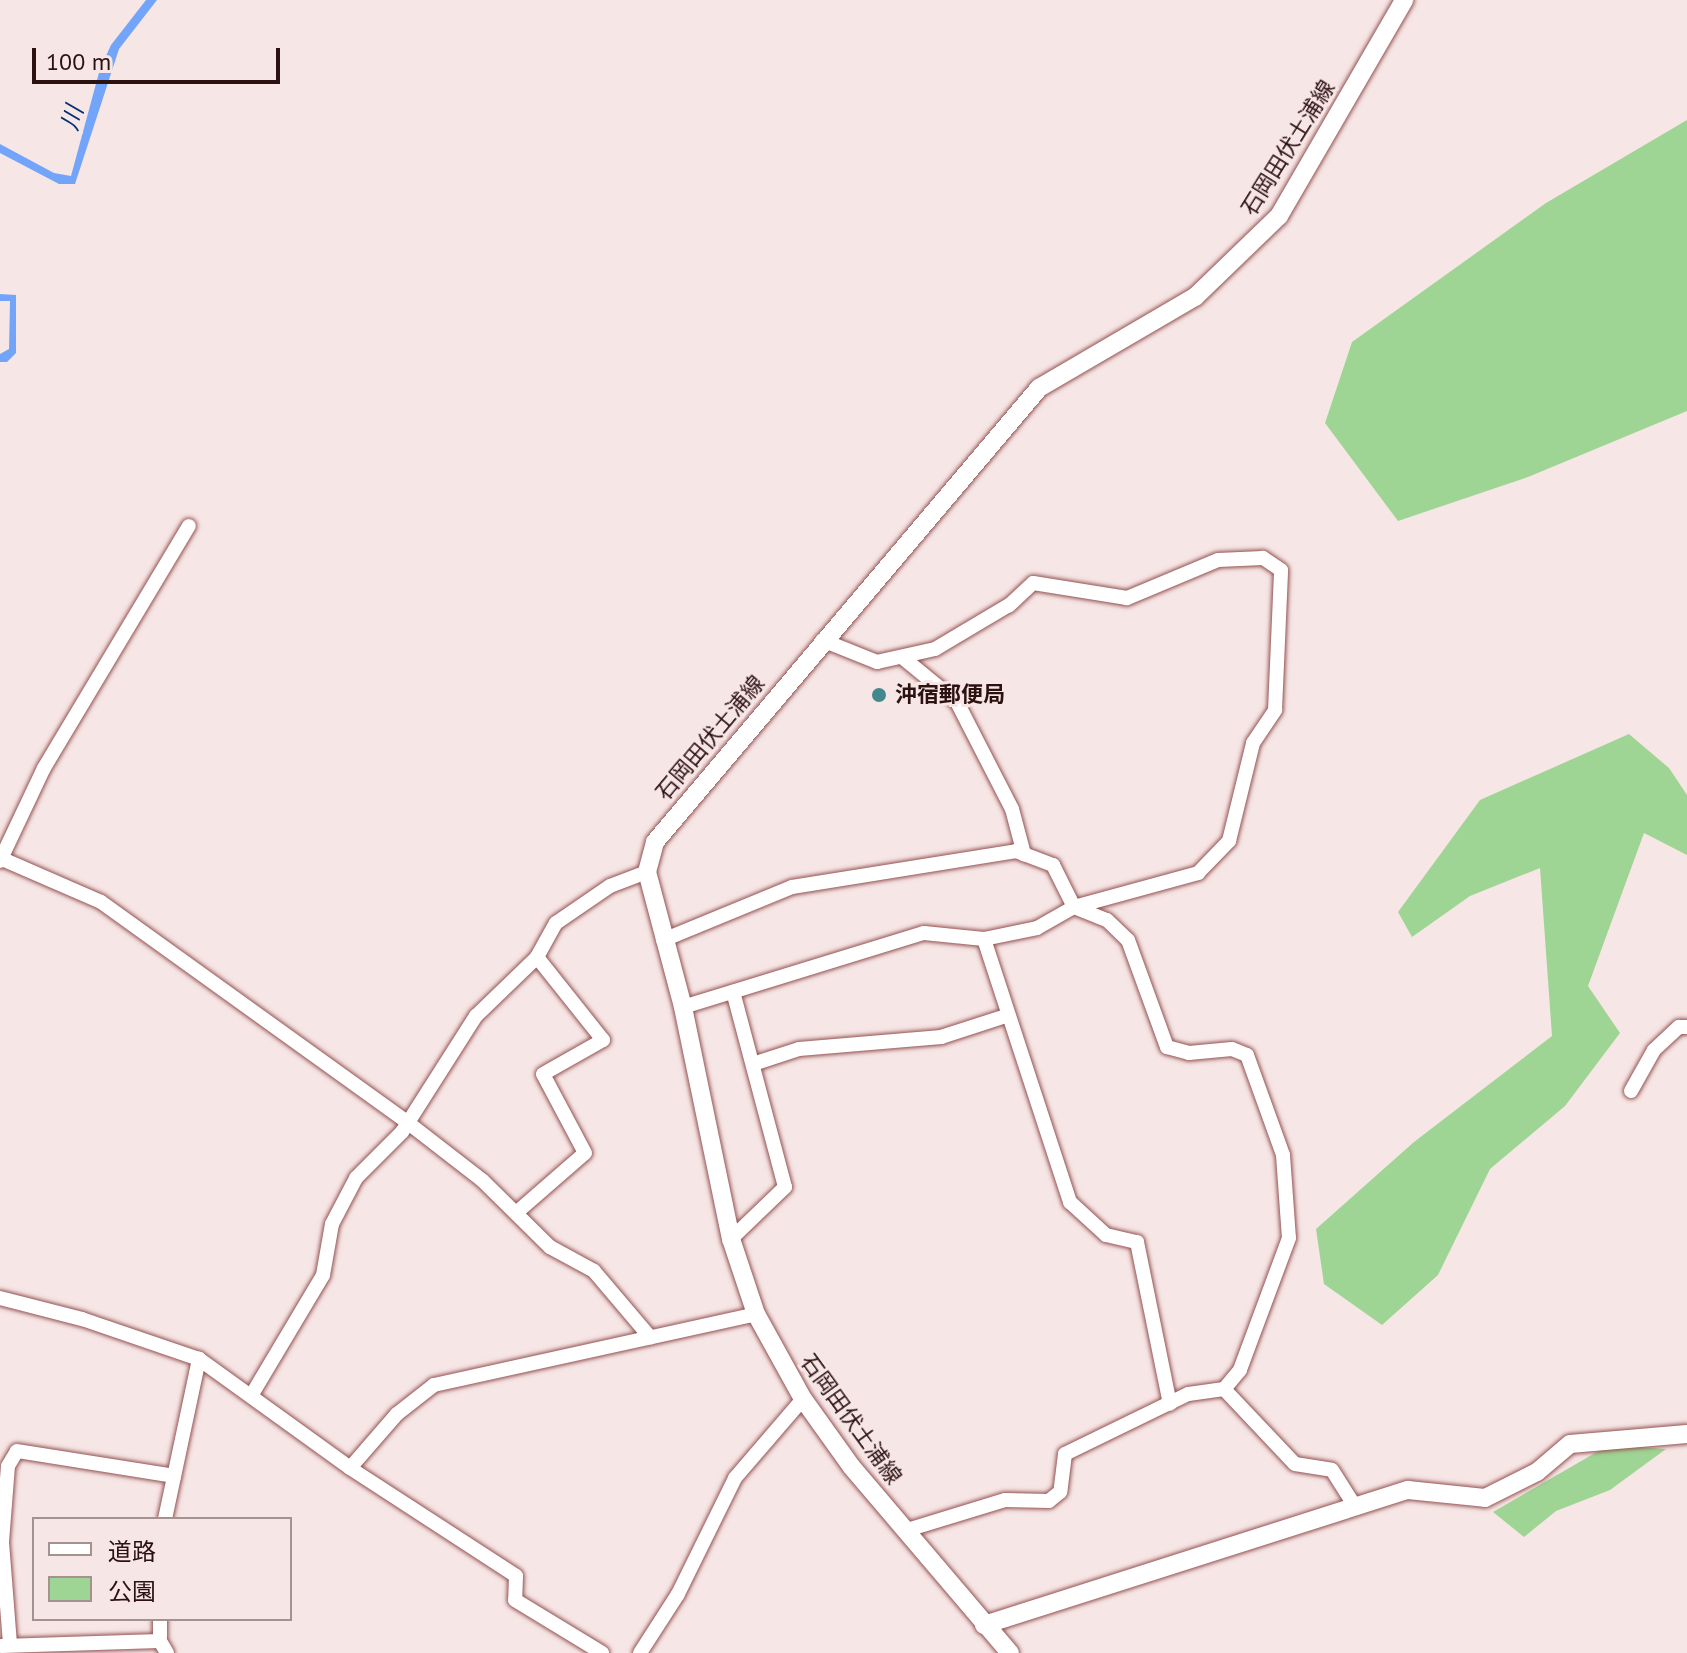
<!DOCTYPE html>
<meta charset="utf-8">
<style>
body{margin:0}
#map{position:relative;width:1687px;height:1653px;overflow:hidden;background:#f6e6e5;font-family:"PT Sans","Noto Sans JP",sans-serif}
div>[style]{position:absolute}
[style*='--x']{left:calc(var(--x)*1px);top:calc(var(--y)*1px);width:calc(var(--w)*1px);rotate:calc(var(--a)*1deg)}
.green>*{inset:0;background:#9fd594}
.water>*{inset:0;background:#72a5fa}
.roads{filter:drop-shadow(0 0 2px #945151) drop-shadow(0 0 2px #945151)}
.street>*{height:14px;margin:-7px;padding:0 7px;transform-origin:7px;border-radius:7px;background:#fff}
.secondary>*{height:18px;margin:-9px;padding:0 9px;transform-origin:9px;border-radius:9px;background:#fff}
.dots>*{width:22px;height:22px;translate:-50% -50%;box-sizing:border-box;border:4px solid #f6e6e5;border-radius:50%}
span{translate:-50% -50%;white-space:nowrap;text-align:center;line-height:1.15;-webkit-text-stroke:6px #f6e6e5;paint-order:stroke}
.street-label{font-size:22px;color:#2c1111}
.poi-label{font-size:22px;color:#2c1111;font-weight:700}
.left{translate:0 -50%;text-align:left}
.water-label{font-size:24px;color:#012e76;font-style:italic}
.legend{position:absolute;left:32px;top:1517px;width:260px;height:104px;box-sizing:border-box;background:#f6e6e5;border:2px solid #a59190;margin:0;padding:10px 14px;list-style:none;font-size:24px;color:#2c1111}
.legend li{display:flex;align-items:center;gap:16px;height:40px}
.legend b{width:40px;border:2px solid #a59190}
.scale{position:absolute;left:32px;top:48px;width:248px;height:36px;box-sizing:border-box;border:4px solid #2c1111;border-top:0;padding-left:10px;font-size:24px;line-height:28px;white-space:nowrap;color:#2c1111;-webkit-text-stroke:6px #f6e6e5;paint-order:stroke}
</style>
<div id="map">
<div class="green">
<div style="clip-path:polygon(1687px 120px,1687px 411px,1528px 477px,1398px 521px,1325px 423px,1352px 342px,1546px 203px)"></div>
<div style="clip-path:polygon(1629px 734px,1669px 768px,1687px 795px,1687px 855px,1644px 833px,1588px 986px,1620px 1033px,1565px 1106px,1490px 1169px,1438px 1275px,1382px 1325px,1324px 1284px,1316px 1229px,1414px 1142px,1552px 1036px,1540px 868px,1470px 896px,1412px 937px,1398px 912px,1480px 800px)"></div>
<div style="clip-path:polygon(1609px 1445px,1666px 1449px,1610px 1490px,1556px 1511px,1524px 1537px,1493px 1512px)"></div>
</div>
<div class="water">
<div style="clip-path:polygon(146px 0,157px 0,119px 49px,75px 184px,59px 184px,0 153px,0 144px,54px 173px,71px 176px,100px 69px,111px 45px)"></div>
<div style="clip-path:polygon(0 294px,16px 295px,16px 353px,7px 362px,0 362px,0 354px,9px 349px,10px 301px,0 301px)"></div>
</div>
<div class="roads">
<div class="street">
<div style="--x:902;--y:657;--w:71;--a:39.3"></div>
<div style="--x:957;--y:702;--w:120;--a:62.8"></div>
<div style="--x:1012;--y:809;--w:47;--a:75.1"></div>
<div style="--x:0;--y:858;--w:110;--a:23.5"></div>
<div style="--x:101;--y:902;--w:377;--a:35.7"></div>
<div style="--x:407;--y:1122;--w:96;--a:37.8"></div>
<div style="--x:483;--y:1181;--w:94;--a:44.6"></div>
<div style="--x:550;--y:1247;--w:50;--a:28.6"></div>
<div style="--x:594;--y:1271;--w:87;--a:49.7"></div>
<div style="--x:0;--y:861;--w:103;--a:-64.7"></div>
<div style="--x:44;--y:768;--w:282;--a:-59.1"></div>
<div style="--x:984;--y:939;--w:277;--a:71.9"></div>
<div style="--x:1070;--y:1202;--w:49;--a:42.5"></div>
<div style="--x:1106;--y:1235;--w:32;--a:13"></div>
<div style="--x:1137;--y:1242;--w:165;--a:78.5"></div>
<div style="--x:663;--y:940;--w:139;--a:-22.3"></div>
<div style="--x:792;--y:887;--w:227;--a:-9.1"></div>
<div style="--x:1016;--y:851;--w:40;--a:21"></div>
<div style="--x:1053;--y:865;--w:47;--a:63.4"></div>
<div style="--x:1074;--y:907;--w:35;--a:22"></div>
<div style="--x:1107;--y:920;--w:29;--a:44"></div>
<div style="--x:1128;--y:940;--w:114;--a:70"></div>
<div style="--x:1167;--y:1047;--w:23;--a:15"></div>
<div style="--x:1189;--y:1053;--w:43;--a:-5.3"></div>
<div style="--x:1232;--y:1049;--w:16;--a:22"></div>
<div style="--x:1247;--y:1055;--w:106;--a:70.2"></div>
<div style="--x:1283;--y:1155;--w:83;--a:85.9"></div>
<div style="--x:1289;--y:1238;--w:141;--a:110.4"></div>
<div style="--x:1240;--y:1370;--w:25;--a:130"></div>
<div style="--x:1224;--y:1389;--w:36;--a:172"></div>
<div style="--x:1188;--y:1394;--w:137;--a:154"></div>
<div style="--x:1065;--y:1454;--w:38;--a:97"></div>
<div style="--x:1060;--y:1492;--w:14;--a:141"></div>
<div style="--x:1049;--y:1501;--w:44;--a:-178.7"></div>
<div style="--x:1005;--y:1500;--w:102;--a:163"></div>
<div style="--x:683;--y:1007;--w:252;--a:-17.1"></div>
<div style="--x:924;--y:933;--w:60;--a:5.7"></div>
<div style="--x:984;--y:939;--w:54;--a:-11.7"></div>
<div style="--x:1037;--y:928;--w:43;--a:-29.6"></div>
<div style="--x:1074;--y:907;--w:129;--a:-15.3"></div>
<div style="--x:1198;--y:873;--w:45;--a:-45.9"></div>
<div style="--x:1229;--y:841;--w:101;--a:-76.2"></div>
<div style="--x:1253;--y:743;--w:40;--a:-56"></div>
<div style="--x:1275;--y:710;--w:140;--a:-87.5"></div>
<div style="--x:1281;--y:570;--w:22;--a:-146"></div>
<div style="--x:1263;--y:558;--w:45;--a:177.5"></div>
<div style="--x:1218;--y:560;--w:99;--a:157.3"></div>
<div style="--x:1127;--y:598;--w:95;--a:-170.9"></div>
<div style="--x:1033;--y:583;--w:33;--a:137"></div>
<div style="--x:1009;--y:605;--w:86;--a:149.3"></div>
<div style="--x:935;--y:649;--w:59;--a:167.4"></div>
<div style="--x:877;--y:662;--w:59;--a:-158.2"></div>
<div style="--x:753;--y:1064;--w:48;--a:-18.1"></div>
<div style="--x:799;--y:1049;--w:143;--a:-4.8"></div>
<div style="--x:941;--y:1037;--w:71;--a:-17.9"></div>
<div style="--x:1631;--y:1091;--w:47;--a:-60.7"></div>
<div style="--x:1654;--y:1050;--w:34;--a:-43"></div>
<div style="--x:1679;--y:1027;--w:8;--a:0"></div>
<div style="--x:516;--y:1213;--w:91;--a:-41"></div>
<div style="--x:585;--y:1153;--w:89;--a:-118"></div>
<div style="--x:543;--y:1074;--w:69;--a:-29.5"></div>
<div style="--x:603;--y:1040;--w:106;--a:-128.5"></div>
<div style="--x:731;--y:1239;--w:75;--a:-43.9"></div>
<div style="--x:785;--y:1187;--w:202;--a:-104.9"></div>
<div style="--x:0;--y:1298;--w:85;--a:14.4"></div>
<div style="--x:82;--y:1319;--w:124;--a:18.9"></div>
<div style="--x:199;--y:1359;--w:186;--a:35.8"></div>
<div style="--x:350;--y:1468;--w:198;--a:33"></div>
<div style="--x:516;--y:1576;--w:24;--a:92"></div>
<div style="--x:515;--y:1600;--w:102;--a:31.3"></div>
<div style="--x:1224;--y:1389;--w:103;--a:46.6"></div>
<div style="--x:1295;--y:1464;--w:37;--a:9"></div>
<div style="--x:1332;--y:1470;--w:45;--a:57.7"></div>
<div style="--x:251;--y:1396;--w:141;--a:-59.2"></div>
<div style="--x:323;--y:1275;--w:52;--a:-80"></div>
<div style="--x:332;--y:1224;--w:52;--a:-62.4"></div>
<div style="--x:356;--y:1178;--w:65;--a:-45"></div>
<div style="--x:402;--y:1132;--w:138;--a:-57.5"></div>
<div style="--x:476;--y:1016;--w:85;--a:-44"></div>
<div style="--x:537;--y:957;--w:39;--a:-61"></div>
<div style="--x:556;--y:923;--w:65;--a:-34.4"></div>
<div style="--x:610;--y:886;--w:40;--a:-21"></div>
<div style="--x:350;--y:1468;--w:72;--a:-49"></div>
<div style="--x:397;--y:1414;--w:47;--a:-38.1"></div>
<div style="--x:434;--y:1385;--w:330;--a:-12.4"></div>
<div style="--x:165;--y:1519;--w:164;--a:-78"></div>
<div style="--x:160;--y:1619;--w:22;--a:90"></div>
<div style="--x:160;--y:1641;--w:14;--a:60"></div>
<div style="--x:10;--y:1644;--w:102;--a:-94.5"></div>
<div style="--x:2;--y:1542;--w:76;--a:-85.5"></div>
<div style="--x:8;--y:1466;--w:17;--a:-59"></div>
<div style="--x:17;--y:1451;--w:159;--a:9"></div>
<div style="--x:1;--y:1646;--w:159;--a:-1.8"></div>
<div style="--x:640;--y:1653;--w:70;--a:-57.2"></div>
<div style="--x:678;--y:1594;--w:129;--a:-63.8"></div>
<div style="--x:735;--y:1478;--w:104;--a:-49.3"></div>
</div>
<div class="secondary">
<div style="--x:984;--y:1625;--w:445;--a:-17.7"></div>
<div style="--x:1408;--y:1490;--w:77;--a:5.9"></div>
<div style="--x:1485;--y:1498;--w:58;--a:-26.6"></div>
<div style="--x:1537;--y:1472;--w:43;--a:-40.3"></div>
<div style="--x:1570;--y:1444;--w:117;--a:-4.9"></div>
<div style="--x:1010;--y:1653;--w:245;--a:-130.4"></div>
<div style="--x:851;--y:1466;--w:82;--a:-125.6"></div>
<div style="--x:803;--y:1399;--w:97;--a:-118.9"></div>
<div style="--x:756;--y:1314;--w:79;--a:-108.4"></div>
<div style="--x:731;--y:1239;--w:237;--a:-101.7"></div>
<div style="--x:683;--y:1007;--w:140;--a:-104.9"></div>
<div style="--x:647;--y:872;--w:31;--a:-75"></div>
<div style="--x:655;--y:842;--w:595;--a:-49.77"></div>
<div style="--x:1039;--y:388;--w:181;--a:-30.3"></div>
<div style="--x:1195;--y:297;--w:117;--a:-44"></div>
<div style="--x:1279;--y:216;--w:250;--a:-59.9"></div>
</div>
</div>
<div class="dots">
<div style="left:879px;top:695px;background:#42898e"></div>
</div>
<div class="street-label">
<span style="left:1288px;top:148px;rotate:-58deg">石岡田伏土浦線</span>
<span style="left:710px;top:738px;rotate:-50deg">石岡田伏土浦線</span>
<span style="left:851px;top:1419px;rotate:54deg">石岡田伏土浦線</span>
</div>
<div class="poi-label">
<span class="left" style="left:895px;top:695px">沖宿郵便局</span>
</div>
<div class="water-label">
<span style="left:72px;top:118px;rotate:-74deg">川</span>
</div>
<ul class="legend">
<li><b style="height:10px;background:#fff"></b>道路</li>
<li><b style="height:22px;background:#9fd594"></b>公園</li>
</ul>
<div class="scale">100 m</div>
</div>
